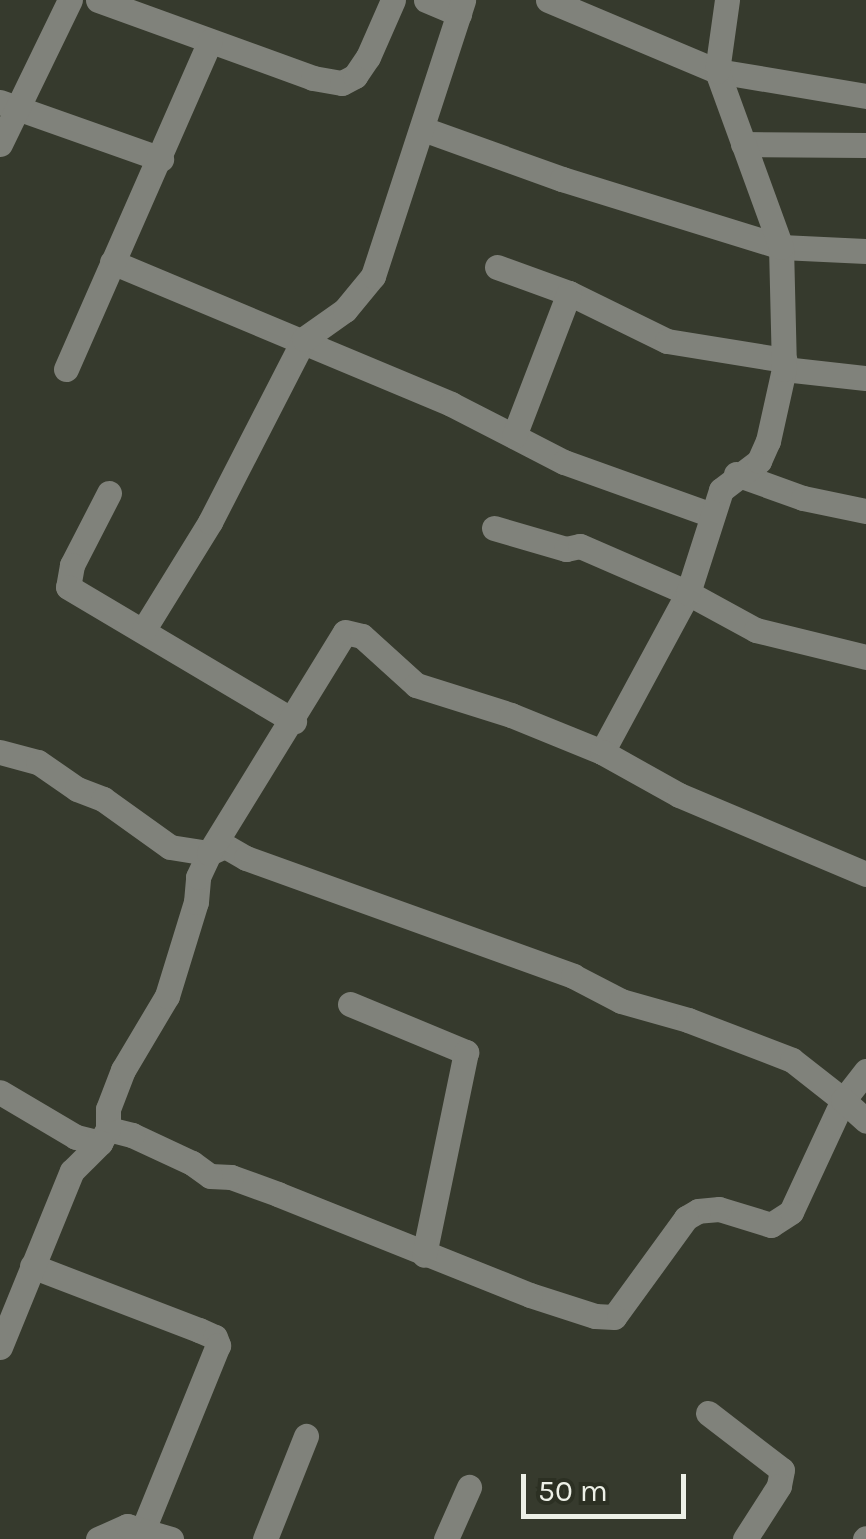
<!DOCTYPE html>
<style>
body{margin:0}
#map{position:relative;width:866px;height:1539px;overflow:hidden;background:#363a2d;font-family:Karla,sans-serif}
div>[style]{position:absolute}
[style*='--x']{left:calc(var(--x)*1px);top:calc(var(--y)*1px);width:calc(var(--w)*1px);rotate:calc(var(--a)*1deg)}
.minor>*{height:25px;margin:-12.5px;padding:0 12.5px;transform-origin:12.5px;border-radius:12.5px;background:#80827b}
span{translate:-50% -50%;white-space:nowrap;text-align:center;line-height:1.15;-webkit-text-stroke:8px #2c3023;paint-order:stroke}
.scale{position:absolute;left:521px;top:1474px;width:165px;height:45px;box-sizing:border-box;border:5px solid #edf0e7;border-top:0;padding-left:12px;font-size:30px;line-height:35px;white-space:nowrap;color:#edf0e7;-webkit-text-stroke:8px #2c3023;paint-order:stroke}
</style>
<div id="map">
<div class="minor">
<div style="--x:98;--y:0;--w:229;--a:19.9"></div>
<div style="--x:313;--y:78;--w:29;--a:10"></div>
<div style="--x:342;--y:83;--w:15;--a:-28"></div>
<div style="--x:355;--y:76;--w:23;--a:-56"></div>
<div style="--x:368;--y:57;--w:62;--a:-66.3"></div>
<div style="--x:426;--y:0;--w:36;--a:23"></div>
<div style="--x:548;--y:0;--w:183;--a:22.8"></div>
<div style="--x:717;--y:71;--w:151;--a:9.5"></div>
<div style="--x:0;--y:102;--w:171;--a:19.5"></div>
<div style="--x:423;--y:129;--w:148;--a:19.8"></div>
<div style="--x:562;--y:179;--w:229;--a:17.2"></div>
<div style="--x:781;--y:247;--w:85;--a:2.7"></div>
<div style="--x:0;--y:144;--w:160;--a:-64.1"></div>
<div style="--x:743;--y:144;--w:123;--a:0.5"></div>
<div style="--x:112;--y:262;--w:368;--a:22.7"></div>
<div style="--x:451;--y:404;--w:127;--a:27.2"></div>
<div style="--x:564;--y:462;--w:157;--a:19.7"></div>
<div style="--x:497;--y:267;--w:77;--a:19.9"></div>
<div style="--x:569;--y:293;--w:109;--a:26.1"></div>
<div style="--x:667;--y:341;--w:119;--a:9.2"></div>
<div style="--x:66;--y:369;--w:358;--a:-66.3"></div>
<div style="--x:784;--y:369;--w:82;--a:6.3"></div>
<div style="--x:514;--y:436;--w:153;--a:-69"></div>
<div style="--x:736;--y:474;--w:71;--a:19.7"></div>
<div style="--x:803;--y:498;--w:64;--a:11.7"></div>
<div style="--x:109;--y:493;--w:81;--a:117.2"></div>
<div style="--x:72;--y:565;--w:22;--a:100"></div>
<div style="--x:68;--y:587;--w:263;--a:30.7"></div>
<div style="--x:494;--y:528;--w:75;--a:16.3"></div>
<div style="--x:566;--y:549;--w:14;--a:-12"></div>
<div style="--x:580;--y:546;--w:118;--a:23.5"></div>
<div style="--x:688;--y:593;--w:77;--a:28.6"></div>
<div style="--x:756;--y:630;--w:113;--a:13.8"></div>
<div style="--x:144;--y:629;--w:126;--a:-58.3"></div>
<div style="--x:210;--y:522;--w:206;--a:-62.8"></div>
<div style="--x:304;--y:339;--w:50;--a:-35.3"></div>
<div style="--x:345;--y:310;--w:44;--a:-50.5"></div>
<div style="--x:373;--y:276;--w:290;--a:-71.9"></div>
<div style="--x:0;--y:752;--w:39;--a:15"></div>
<div style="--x:38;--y:762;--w:47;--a:34.7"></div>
<div style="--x:77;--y:789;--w:28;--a:21"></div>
<div style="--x:103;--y:799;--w:82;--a:35.6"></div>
<div style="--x:170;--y:847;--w:39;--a:9"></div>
<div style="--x:209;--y:853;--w:17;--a:-24"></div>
<div style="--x:225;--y:846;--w:24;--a:30"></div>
<div style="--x:246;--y:858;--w:348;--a:19.8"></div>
<div style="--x:573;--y:976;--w:54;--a:27.5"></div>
<div style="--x:621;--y:1001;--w:70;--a:15.8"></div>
<div style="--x:688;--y:1020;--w:111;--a:21"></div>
<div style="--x:792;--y:1060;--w:65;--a:38.1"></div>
<div style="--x:843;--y:1100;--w:123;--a:114.9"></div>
<div style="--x:791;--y:1212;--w:24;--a:147"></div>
<div style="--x:771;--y:1225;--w:54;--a:-162.9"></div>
<div style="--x:719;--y:1209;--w:21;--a:175"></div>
<div style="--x:698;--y:1211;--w:14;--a:150"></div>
<div style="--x:686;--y:1218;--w:122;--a:126"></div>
<div style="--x:614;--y:1317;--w:19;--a:-177"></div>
<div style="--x:595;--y:1316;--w:68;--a:-162.1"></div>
<div style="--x:530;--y:1295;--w:271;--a:-158.2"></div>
<div style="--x:278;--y:1194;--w:50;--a:-160.1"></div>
<div style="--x:231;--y:1177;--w:21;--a:-177"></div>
<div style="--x:210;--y:1176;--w:22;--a:-144"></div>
<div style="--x:192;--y:1163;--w:66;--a:-155"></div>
<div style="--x:132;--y:1135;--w:25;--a:-166"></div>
<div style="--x:108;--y:1129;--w:16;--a:120"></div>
<div style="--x:100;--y:1143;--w:25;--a:-166"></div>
<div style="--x:76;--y:1137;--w:88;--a:-149.4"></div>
<div style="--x:602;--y:752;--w:181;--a:-61.6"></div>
<div style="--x:688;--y:593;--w:108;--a:-72.2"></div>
<div style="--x:721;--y:490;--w:48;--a:-37.3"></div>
<div style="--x:759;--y:461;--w:22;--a:-66"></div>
<div style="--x:768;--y:441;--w:74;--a:-77.5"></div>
<div style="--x:784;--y:369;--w:122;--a:-91.4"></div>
<div style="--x:781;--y:247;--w:187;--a:-110"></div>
<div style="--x:717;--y:71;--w:72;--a:-82"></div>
<div style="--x:350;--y:1004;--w:126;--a:22.5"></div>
<div style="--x:466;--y:1052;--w:207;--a:101.7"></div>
<div style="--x:866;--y:1071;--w:37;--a:128"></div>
<div style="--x:843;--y:1100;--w:31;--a:42"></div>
<div style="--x:108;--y:1129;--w:20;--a:-90"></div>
<div style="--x:108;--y:1109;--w:42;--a:-69"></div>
<div style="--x:123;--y:1070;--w:86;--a:-59.3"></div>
<div style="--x:167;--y:996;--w:98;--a:-72.9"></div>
<div style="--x:196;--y:902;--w:25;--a:-85"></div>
<div style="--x:198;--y:877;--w:26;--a:-65"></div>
<div style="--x:209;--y:853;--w:259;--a:-58.4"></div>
<div style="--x:345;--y:632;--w:17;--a:13"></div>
<div style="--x:362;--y:636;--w:73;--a:42.2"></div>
<div style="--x:416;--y:685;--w:100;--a:17.5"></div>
<div style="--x:511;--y:715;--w:98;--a:22.1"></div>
<div style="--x:602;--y:752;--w:88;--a:29.2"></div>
<div style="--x:679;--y:795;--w:203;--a:22.9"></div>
<div style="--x:32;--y:1266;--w:179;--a:21"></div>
<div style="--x:199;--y:1330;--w:17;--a:24"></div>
<div style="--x:215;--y:1337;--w:9;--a:69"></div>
<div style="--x:218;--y:1345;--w:200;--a:112.1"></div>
<div style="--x:0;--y:1347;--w:190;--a:-67.8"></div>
<div style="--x:72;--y:1171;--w:40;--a:-45"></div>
<div style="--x:708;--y:1413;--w:93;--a:37.6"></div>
<div style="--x:782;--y:1470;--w:16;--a:101"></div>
<div style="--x:779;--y:1486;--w:63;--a:122.7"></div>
<div style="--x:98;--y:1539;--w:32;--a:-24"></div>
<div style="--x:127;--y:1526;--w:46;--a:16.5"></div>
<div style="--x:265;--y:1539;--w:111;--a:-68.3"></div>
<div style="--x:446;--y:1539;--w:57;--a:-66.1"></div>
<div style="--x:865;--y:1539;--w:1;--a:-45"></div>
</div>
<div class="scale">50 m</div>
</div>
